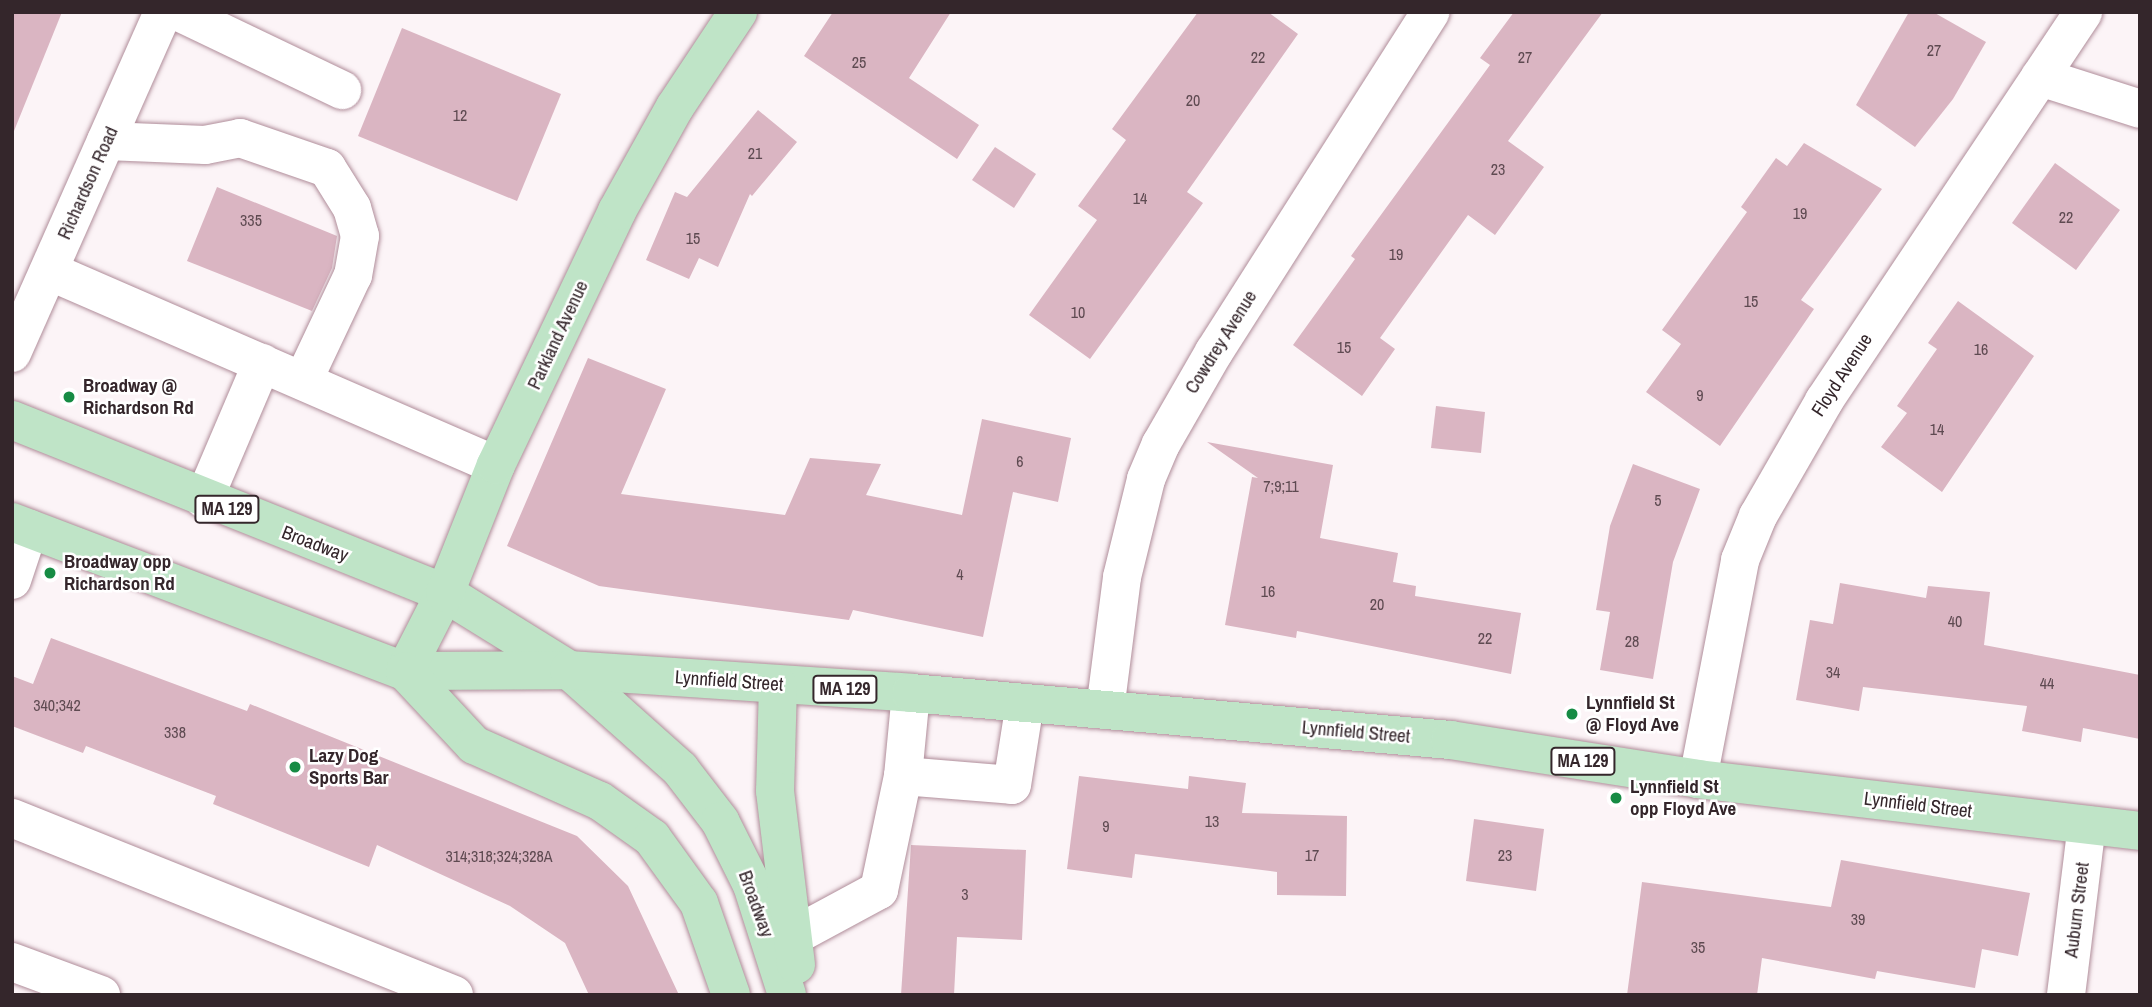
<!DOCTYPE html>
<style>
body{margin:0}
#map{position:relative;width:2152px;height:1007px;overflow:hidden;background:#fcf4f7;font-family:"Archivo Narrow",sans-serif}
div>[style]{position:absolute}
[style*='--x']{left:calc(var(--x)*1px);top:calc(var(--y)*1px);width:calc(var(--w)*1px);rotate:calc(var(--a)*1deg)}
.building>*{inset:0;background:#dab5c2}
.roads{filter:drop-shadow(0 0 2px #b08d9a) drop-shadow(0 0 2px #b08d9a)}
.minor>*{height:38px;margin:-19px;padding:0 19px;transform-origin:19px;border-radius:19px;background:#fff}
.major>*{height:38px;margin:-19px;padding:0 19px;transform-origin:19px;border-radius:19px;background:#bfe4c7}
.dots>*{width:19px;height:19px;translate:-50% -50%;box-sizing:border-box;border:4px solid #fff;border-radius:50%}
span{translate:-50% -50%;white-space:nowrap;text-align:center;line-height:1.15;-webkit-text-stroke:5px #fff;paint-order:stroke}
.number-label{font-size:16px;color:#5e4a51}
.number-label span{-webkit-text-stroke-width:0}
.shield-label span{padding:2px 5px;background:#fff;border:2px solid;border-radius:5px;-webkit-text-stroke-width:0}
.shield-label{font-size:18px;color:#34262b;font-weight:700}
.street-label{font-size:19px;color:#34262b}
.poi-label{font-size:19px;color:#34262b;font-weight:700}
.left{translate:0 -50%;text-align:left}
.frame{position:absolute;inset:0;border:14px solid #34262b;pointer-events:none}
</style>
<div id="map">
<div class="building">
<div style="clip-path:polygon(12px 12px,62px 12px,14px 131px,12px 131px)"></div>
<div style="clip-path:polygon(833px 12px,951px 12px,909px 78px,979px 125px,957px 159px,804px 56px)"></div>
<div style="clip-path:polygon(1198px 12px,1268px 12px,1298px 34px,1187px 192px,1203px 203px,1090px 359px,1029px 315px,1097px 220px,1078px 206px,1126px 140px,1112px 129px)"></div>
<div style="clip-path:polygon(1514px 12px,1603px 12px,1508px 141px,1544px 167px,1495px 235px,1468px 215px,1380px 338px,1395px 349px,1362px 396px,1293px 345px,1355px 259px,1351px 256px,1490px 65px,1480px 58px)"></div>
<div style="clip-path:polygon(1909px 12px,1933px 12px,1986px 42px,1953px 99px,1915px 147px,1856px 105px)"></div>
<div style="clip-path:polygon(402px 28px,561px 94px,517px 201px,358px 136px)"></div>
<div style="clip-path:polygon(758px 110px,797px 142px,752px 196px,750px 194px,718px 267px,699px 258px,689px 279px,646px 260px,675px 192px,687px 197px)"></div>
<div style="clip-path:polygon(1804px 143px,1882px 189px,1801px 300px,1814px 309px,1720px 446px,1646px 392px,1681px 344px,1662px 330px,1747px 212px,1741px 207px,1776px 158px,1787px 166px)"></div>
<div style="clip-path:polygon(995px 147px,1036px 174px,1014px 208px,972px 180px)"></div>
<div style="clip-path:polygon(2055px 163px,2120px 210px,2076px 270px,2012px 223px)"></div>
<div style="clip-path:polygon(217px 187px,337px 236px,332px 268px,312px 311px,187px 261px)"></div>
<div style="clip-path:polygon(1958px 301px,2034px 356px,1942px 492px,1881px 447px,1907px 413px,1897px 406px,1937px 349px,1928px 343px)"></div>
<div style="clip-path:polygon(588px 358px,666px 389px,621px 494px,785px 515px,810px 458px,881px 464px,866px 495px,962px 515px,982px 419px,1071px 438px,1058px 502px,1013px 492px,983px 637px,853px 610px,849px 620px,599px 586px,507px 546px)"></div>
<div style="clip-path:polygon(1436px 406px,1485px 412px,1481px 453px,1431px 448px)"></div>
<div style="clip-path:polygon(1207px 442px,1333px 465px,1320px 538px,1398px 553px,1393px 582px,1416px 586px,1415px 596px,1521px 613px,1511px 674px,1297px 631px,1296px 638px,1225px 625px,1252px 477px,1258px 478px)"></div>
<div style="clip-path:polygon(1633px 464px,1700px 489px,1673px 562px,1653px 679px,1600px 670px,1610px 612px,1596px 610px,1610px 526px)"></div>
<div style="clip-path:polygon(1840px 583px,1926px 598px,1928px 586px,1990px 592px,1984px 645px,2140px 675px,2140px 739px,2083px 728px,2081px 742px,2022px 731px,2027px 706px,1863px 687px,1859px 711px,1796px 700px,1810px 620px,1833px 624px)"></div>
<div style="clip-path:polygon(51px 638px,247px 711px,250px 704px,577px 836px,628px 886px,679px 995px,589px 995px,565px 943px,510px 906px,377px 845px,369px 867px,213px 804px,216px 796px,86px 746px,83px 753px,12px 726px,12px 676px,33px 684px)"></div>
<div style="clip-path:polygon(1079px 776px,1188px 789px,1189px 776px,1246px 783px,1242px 813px,1347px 816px,1346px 896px,1277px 895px,1277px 872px,1135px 854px,1132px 878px,1067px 869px)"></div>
<div style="clip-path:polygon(1474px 819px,1544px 829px,1536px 891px,1466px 881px)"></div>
<div style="clip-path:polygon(911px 845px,1026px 850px,1022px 940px,957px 937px,954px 995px,901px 995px)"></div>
<div style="clip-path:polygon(1841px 860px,2030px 893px,2018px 956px,1982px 949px,1975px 988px,1877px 971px,1875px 979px,1762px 958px,1757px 995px,1627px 995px,1642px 882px,1831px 907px)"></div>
</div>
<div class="roads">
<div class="minor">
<div style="--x:179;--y:12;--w:181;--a:25.6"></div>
<div style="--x:2040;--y:77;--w:105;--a:17.7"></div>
<div style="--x:106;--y:141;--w:99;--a:2.3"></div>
<div style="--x:205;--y:145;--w:36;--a:-11"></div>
<div style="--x:240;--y:138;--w:92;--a:19"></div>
<div style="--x:327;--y:168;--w:47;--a:58"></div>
<div style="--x:352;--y:208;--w:29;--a:74"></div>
<div style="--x:360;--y:236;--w:40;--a:100"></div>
<div style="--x:353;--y:275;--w:117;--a:115.3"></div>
<div style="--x:49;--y:271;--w:487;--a:23.5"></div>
<div style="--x:12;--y:353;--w:373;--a:-66.1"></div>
<div style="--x:204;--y:499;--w:148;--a:-66.9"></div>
<div style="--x:12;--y:580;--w:54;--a:-71.6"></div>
<div style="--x:1105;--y:710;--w:134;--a:-82.7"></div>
<div style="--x:1122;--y:577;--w:101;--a:-76.2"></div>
<div style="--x:1146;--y:479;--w:38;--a:-67"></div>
<div style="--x:1161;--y:444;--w:106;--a:-60.1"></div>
<div style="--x:1214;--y:352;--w:403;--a:-57.5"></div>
<div style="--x:903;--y:776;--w:109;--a:4.7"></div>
<div style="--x:1012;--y:785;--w:83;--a:-81"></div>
<div style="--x:1698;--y:779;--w:223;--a:-79.1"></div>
<div style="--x:1740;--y:560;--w:48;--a:-67.8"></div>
<div style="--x:1758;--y:516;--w:133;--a:-60.1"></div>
<div style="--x:1824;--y:401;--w:467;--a:-56.3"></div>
<div style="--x:12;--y:818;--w:476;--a:21.8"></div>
<div style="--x:792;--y:937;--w:99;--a:-28.4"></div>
<div style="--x:879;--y:890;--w:116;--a:-78.1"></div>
<div style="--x:903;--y:776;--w:83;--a:-84.5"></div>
<div style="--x:12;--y:962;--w:95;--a:20.3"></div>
<div style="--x:2066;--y:995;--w:171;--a:-83"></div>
</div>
<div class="major">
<div style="--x:12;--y:420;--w:466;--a:21.8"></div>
<div style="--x:445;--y:593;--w:146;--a:31.8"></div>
<div style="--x:569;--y:670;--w:149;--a:41.7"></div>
<div style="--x:680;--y:769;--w:66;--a:52.4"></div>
<div style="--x:720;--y:821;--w:72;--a:63.4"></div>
<div style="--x:752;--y:885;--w:115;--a:72.3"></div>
<div style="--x:12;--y:522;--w:420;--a:20.8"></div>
<div style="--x:405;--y:671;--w:164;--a:-0.3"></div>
<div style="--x:569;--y:670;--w:343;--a:3.8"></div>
<div style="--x:911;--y:693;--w:541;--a:4.98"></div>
<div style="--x:1450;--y:740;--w:251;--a:8.9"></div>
<div style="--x:1698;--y:779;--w:445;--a:6.7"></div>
<div style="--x:405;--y:671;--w:88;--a:-62.9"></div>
<div style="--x:445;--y:593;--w:138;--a:-68.3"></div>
<div style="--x:496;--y:465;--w:281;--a:-64.5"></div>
<div style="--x:617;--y:211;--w:119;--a:-60.9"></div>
<div style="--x:675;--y:107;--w:114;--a:-56.4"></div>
<div style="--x:405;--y:671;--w:101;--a:47"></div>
<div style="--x:474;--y:745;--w:138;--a:24"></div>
<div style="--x:600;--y:801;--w:64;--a:35.4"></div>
<div style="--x:652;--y:838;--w:80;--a:54.1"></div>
<div style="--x:699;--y:903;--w:97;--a:70.8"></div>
<div style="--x:778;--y:685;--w:106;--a:91.6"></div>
<div style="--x:775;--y:791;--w:175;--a:83.1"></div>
</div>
</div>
<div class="dots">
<div style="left:69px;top:397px;background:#168b44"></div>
<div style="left:50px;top:573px;background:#168b44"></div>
<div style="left:1572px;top:714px;background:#168b44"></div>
<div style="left:295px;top:767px;background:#168b44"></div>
<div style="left:1616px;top:798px;background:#168b44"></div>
</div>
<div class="number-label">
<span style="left:1934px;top:50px">27</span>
<span style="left:1258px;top:57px">22</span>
<span style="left:1525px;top:57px">27</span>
<span style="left:859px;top:62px">25</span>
<span style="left:1193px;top:100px">20</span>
<span style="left:460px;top:115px">12</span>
<span style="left:755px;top:153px">21</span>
<span style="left:1498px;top:169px">23</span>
<span style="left:1140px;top:198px">14</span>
<span style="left:1800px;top:213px">19</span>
<span style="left:2066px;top:217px">22</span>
<span style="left:251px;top:220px">335</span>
<span style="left:693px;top:238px">15</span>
<span style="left:1396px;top:254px">19</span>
<span style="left:1751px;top:301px">15</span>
<span style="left:1078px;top:312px">10</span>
<span style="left:1344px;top:347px">15</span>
<span style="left:1981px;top:349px">16</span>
<span style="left:1700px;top:395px">9</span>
<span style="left:1937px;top:429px">14</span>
<span style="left:1020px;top:461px">6</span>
<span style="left:1281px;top:486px">7;9;11</span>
<span style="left:1658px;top:500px">5</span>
<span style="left:960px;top:574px">4</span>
<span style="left:1268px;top:591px">16</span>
<span style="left:1377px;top:604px">20</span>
<span style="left:1955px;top:621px">40</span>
<span style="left:1485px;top:638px">22</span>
<span style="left:1632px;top:641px">28</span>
<span style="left:1833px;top:672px">34</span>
<span style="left:2047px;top:683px">44</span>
<span style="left:57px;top:705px">340;342</span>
<span style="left:175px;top:732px">338</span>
<span style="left:1212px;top:821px">13</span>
<span style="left:1106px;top:826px">9</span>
<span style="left:1312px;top:855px">17</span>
<span style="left:1505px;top:855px">23</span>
<span style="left:499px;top:856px">314;318;324;328A</span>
<span style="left:965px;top:894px">3</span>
<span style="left:1858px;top:919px">39</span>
<span style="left:1698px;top:947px">35</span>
</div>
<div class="shield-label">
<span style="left:227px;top:509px">MA 129</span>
<span style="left:845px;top:689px">MA 129</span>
<span style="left:1583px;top:761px">MA 129</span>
</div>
<div class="street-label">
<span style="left:88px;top:183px;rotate:-66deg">Richardson Road</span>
<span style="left:558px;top:335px;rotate:-65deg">Parkland Avenue</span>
<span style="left:1221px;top:342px;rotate:-58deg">Cowdrey Avenue</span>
<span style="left:1842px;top:375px;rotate:-57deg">Floyd Avenue</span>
<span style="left:315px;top:544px;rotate:21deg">Broadway</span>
<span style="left:729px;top:681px;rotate:4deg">Lynnfield Street</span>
<span style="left:1356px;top:732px;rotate:5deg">Lynnfield Street</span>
<span style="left:1918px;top:805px;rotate:7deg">Lynnfield Street</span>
<span style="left:756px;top:904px;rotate:70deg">Broadway</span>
<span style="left:2077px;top:910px;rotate:-83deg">Auburn Street</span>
</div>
<div class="poi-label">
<span class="left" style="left:83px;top:397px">Broadway @<br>Richardson Rd</span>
<span class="left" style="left:64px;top:573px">Broadway opp<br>Richardson Rd</span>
<span class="left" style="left:1586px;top:714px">Lynnfield St<br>@ Floyd Ave</span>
<span class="left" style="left:309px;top:767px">Lazy Dog<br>Sports Bar</span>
<span class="left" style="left:1630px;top:798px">Lynnfield St<br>opp Floyd Ave</span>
</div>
<div class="frame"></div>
</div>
